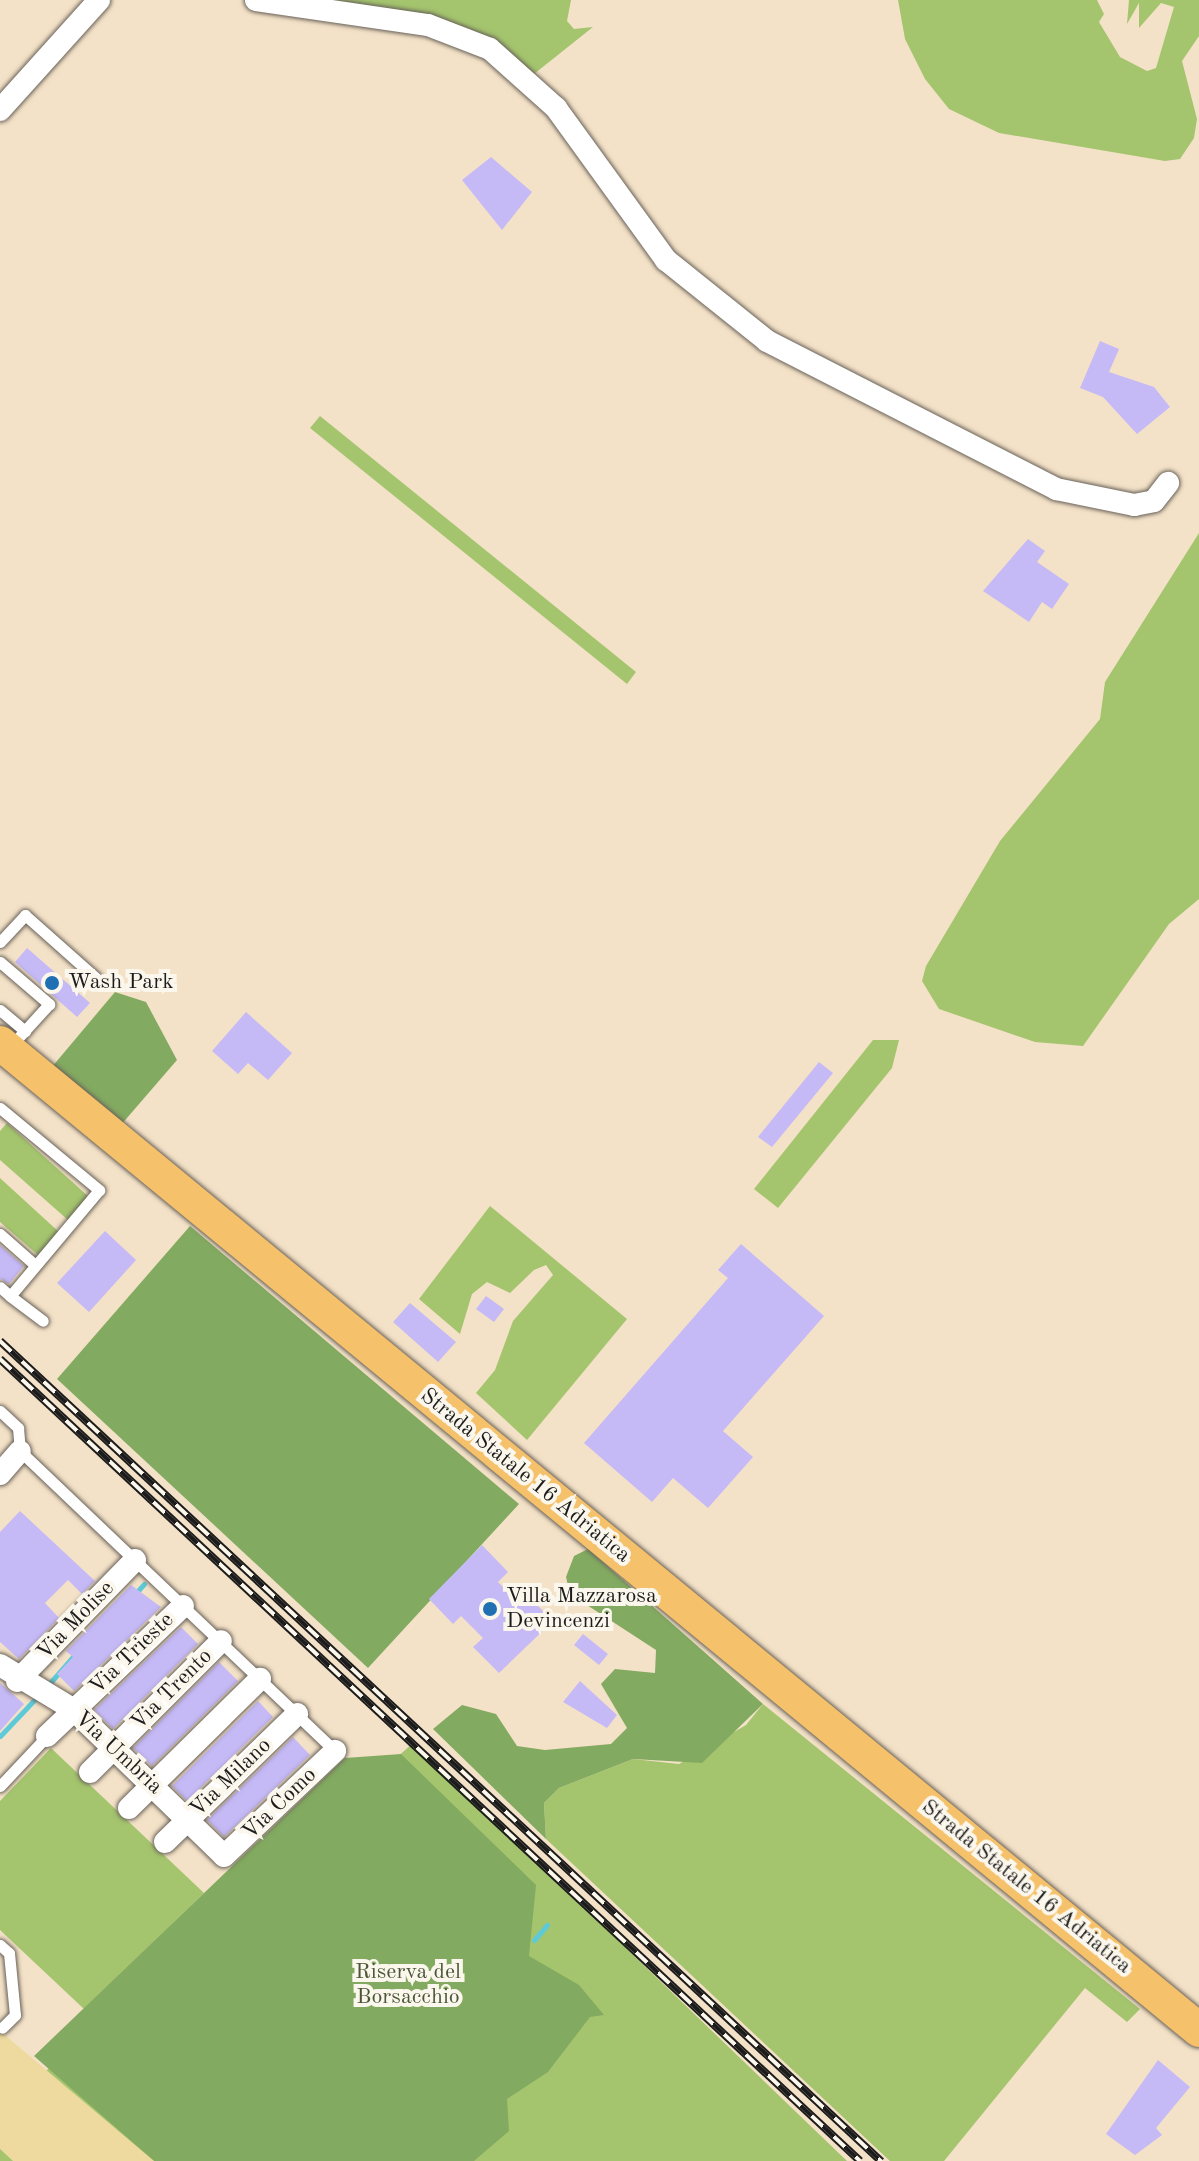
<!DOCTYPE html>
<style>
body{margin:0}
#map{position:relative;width:1199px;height:2161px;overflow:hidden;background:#f4e2c8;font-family:"Old Standard TT",serif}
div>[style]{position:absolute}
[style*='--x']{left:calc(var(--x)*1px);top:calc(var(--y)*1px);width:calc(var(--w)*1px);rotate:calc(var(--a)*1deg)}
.green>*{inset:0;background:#a4c56e}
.forest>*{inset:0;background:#83aa61}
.sand>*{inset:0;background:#eeda9e}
.stream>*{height:5px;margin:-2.5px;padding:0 2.5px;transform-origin:2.5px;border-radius:2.5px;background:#5ecad7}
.building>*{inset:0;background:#c5b9f6}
.roads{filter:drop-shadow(0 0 2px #686158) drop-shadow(0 0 2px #686158)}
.lane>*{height:11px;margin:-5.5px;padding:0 5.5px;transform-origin:5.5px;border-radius:5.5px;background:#fff}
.street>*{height:22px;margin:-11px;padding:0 11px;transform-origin:11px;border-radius:11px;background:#fff}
.primary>*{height:34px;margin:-17px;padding:0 17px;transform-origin:17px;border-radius:17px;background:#f5c16b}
.rail>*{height:8px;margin-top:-4px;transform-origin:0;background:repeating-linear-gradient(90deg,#fbf7ec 0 15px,#1c1c1c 0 30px);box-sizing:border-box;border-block:2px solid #1c1c1c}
.dots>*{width:22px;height:22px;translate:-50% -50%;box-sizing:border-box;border:4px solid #fbf7ec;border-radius:50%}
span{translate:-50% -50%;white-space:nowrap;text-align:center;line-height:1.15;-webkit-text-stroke:8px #fbf7ec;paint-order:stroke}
.poi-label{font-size:22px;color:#1c1c1c}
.left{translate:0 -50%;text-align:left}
.street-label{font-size:22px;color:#1c1c1c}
.park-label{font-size:22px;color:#4c5739}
</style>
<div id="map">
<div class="green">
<div style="clip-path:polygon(288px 0,571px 0,567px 21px,574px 29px,593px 27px,534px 74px,497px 46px)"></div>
<div style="clip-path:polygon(898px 0,1097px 0,1104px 14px,1099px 22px,1120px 57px,1147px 71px,1156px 68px,1174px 7px,1161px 3px,1139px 28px,1139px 3px,1127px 24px,1129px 0,1199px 0,1199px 36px,1182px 61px,1197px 119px,1194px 138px,1180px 159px,1165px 161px,999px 133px,949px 109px,925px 79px,905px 39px)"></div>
<div style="clip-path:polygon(320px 416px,636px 672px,627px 684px,310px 428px)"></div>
<div style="clip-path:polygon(1199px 533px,1199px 899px,1169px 924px,1083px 1046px,1035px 1042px,939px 1009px,922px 981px,926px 966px,1000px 841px,1100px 719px,1105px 682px)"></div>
<div style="clip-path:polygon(873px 1040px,899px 1040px,892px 1068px,778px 1208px,754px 1189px)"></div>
<div style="clip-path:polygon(7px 1123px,89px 1197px,68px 1220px,0 1160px,0 1131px)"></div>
<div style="clip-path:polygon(0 1178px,59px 1232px,38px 1255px,0 1222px)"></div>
<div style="clip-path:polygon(490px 1206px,627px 1319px,527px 1440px,476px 1393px,495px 1370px,513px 1321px,553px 1275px,546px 1265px,534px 1270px,510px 1293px,487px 1282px,472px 1294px,460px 1334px,419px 1299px)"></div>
<div style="clip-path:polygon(763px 1704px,1140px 2009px,1127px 2022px,1085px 1988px,944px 2161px,890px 2161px,546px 1839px,544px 1803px,559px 1788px,633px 1759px,679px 1764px,746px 1725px)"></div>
<div style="clip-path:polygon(413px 1743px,847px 2161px,0 2161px,0 2112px)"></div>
<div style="clip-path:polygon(51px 1748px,204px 1893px,84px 2009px,0 1930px,0 1801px)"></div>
</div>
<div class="forest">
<div style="clip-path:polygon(115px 992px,146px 1002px,177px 1060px,114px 1133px,46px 1074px)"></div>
<div style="clip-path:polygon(190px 1226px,519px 1504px,368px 1668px,57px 1379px)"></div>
<div style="clip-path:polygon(588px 1549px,763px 1704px,702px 1763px,633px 1759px,559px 1788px,544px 1803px,546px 1839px,433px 1729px,462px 1705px,496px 1714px,517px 1746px,545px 1750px,611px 1744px,627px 1728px,601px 1684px,615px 1669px,655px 1673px,656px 1650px,570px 1594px,566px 1577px,574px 1556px)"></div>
<div style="clip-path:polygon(401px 1754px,536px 1885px,529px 1956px,579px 1985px,604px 2015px,590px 2017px,548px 2072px,507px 2099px,509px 2131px,474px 2161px,154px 2161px,34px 2056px,345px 1758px)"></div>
</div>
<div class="sand">
<div style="clip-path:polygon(0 2031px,154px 2161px,13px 2161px,0 2149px)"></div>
</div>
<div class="stream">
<div style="--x:134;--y:1595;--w:15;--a:-48"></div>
<div style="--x:49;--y:1684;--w:41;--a:-48.9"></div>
<div style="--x:0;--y:1736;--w:52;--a:-46.5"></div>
<div style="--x:534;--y:1940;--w:20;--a:-49"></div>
</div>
<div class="building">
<div style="clip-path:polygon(491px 157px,532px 192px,502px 230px,462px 180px)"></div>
<div style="clip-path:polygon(1100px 341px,1119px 349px,1109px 372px,1154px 387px,1170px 407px,1137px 434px,1103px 397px,1080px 388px)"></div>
<div style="clip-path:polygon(1028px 539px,1045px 551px,1037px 562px,1069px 584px,1052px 609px,1042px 602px,1029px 622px,983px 591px)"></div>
<div style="clip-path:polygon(27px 948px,90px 1003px,77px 1017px,15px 962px)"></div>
<div style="clip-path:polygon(246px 1012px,292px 1053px,268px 1080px,248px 1063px,238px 1074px,212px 1051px)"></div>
<div style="clip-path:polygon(819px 1062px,833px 1073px,772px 1147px,758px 1137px)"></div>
<div style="clip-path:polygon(105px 1231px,136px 1260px,89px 1312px,57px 1283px)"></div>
<div style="clip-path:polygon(741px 1244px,824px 1316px,723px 1431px,753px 1457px,708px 1508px,673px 1478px,652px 1502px,584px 1443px,728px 1278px,718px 1270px)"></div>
<div style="clip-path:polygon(0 1245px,24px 1266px,9px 1284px,0 1279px)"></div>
<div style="clip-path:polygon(486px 1296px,504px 1309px,494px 1322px,476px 1309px)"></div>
<div style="clip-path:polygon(410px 1303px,456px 1342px,438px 1362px,393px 1322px)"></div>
<div style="clip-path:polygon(20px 1511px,95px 1581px,82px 1594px,68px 1580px,45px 1603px,59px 1618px,19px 1659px,0 1642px,0 1532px)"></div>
<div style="clip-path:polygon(482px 1545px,508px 1572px,498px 1582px,519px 1603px,527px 1595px,553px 1621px,499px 1673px,473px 1647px,483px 1638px,461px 1616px,453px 1624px,429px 1599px)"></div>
<div style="clip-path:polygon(131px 1585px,161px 1607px,74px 1691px,57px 1674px,73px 1657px,66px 1651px)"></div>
<div style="clip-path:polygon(181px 1627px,198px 1644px,113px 1729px,94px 1710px)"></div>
<div style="clip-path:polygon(583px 1634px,608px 1654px,599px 1665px,574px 1645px)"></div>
<div style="clip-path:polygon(219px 1662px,238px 1681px,152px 1766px,133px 1748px)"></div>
<div style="clip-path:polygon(580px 1681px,617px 1715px,607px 1728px,563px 1702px)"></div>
<div style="clip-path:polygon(0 1683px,24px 1704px,0 1731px)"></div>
<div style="clip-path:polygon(258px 1701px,273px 1717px,187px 1801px,172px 1786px)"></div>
<div style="clip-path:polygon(293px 1737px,310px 1755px,224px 1837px,207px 1820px)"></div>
<div style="clip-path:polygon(1158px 2060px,1190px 2087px,1156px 2128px,1162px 2135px,1135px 2155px,1106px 2134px)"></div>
</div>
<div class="roads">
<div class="lane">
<div style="--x:0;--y:942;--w:37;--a:-47"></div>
<div style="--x:25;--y:915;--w:95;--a:41.6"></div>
<div style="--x:0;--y:962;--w:65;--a:40.6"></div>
<div style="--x:49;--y:1004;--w:59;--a:132.3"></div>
<div style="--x:0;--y:1010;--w:33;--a:40"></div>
<div style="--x:0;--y:1108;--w:129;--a:39.6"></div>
<div style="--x:99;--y:1190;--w:138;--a:130"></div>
<div style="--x:10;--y:1296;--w:13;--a:-138"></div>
<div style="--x:0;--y:1234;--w:47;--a:41.5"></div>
<div style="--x:10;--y:1296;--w:41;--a:37.1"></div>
<div style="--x:0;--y:1411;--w:25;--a:43"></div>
<div style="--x:18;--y:1428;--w:23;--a:85"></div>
<div style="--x:20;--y:1451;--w:435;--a:43.6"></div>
<div style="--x:0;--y:1786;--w:69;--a:-46.8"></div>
<div style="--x:0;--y:1945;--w:12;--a:42"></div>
<div style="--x:9;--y:1953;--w:62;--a:84.5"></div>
<div style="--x:15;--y:2015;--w:18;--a:135"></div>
</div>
<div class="street">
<div style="--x:256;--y:0;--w:174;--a:8.3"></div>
<div style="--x:428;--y:25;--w:66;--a:21.2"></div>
<div style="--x:490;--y:49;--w:89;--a:41.8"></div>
<div style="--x:556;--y:108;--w:188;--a:54.1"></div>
<div style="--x:666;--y:260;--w:129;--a:38.7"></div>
<div style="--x:767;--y:341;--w:325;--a:27.1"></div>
<div style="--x:1056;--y:489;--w:80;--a:11.6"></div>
<div style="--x:1134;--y:505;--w:20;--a:-11"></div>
<div style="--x:1154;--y:501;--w:23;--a:-52"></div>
<div style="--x:0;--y:110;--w:148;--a:-48"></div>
<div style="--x:0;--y:1474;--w:30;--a:-49"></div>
<div style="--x:0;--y:1665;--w:87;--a:31.3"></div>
<div style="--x:74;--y:1710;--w:209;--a:44.2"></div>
<div style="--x:224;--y:1856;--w:153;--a:-43.4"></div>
<div style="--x:17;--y:1681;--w:169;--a:-45.7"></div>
<div style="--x:47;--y:1736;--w:188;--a:-43.7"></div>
<div style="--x:90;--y:1772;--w:185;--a:-45"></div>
<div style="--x:129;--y:1808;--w:184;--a:-44.6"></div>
<div style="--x:165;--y:1842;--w:184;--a:-44.1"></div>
</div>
<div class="primary">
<div style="--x:0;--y:1043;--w:1553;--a:39.46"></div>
</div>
</div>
<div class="rail">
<div style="--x:0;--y:1341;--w:1204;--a:42.95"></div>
<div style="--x:0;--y:1359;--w:1176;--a:43"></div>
</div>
<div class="dots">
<div style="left:52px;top:983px;background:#1f6fb2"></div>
<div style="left:490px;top:1609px;background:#1f6fb2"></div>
</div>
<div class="poi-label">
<span class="left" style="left:68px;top:983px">Wash Park</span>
<span class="left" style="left:506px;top:1609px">Villa Mazzarosa<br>Devincenzi</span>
</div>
<div class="street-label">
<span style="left:525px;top:1476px;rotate:39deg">Strada Statale 16 Adriatica</span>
<span style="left:76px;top:1621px;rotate:-46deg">Via Molise</span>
<span style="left:132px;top:1654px;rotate:-44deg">Via Trieste</span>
<span style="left:172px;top:1690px;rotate:-45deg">Via Trento</span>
<span style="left:118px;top:1753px;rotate:43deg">Via Umbria</span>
<span style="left:231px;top:1778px;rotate:-44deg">Via Milano</span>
<span style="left:280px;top:1804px;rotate:-44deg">Via Como</span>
<span style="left:1026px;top:1887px;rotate:39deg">Strada Statale 16 Adriatica</span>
</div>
<div class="park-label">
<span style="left:408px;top:1985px">Riserva del<br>Borsacchio</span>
</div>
</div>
